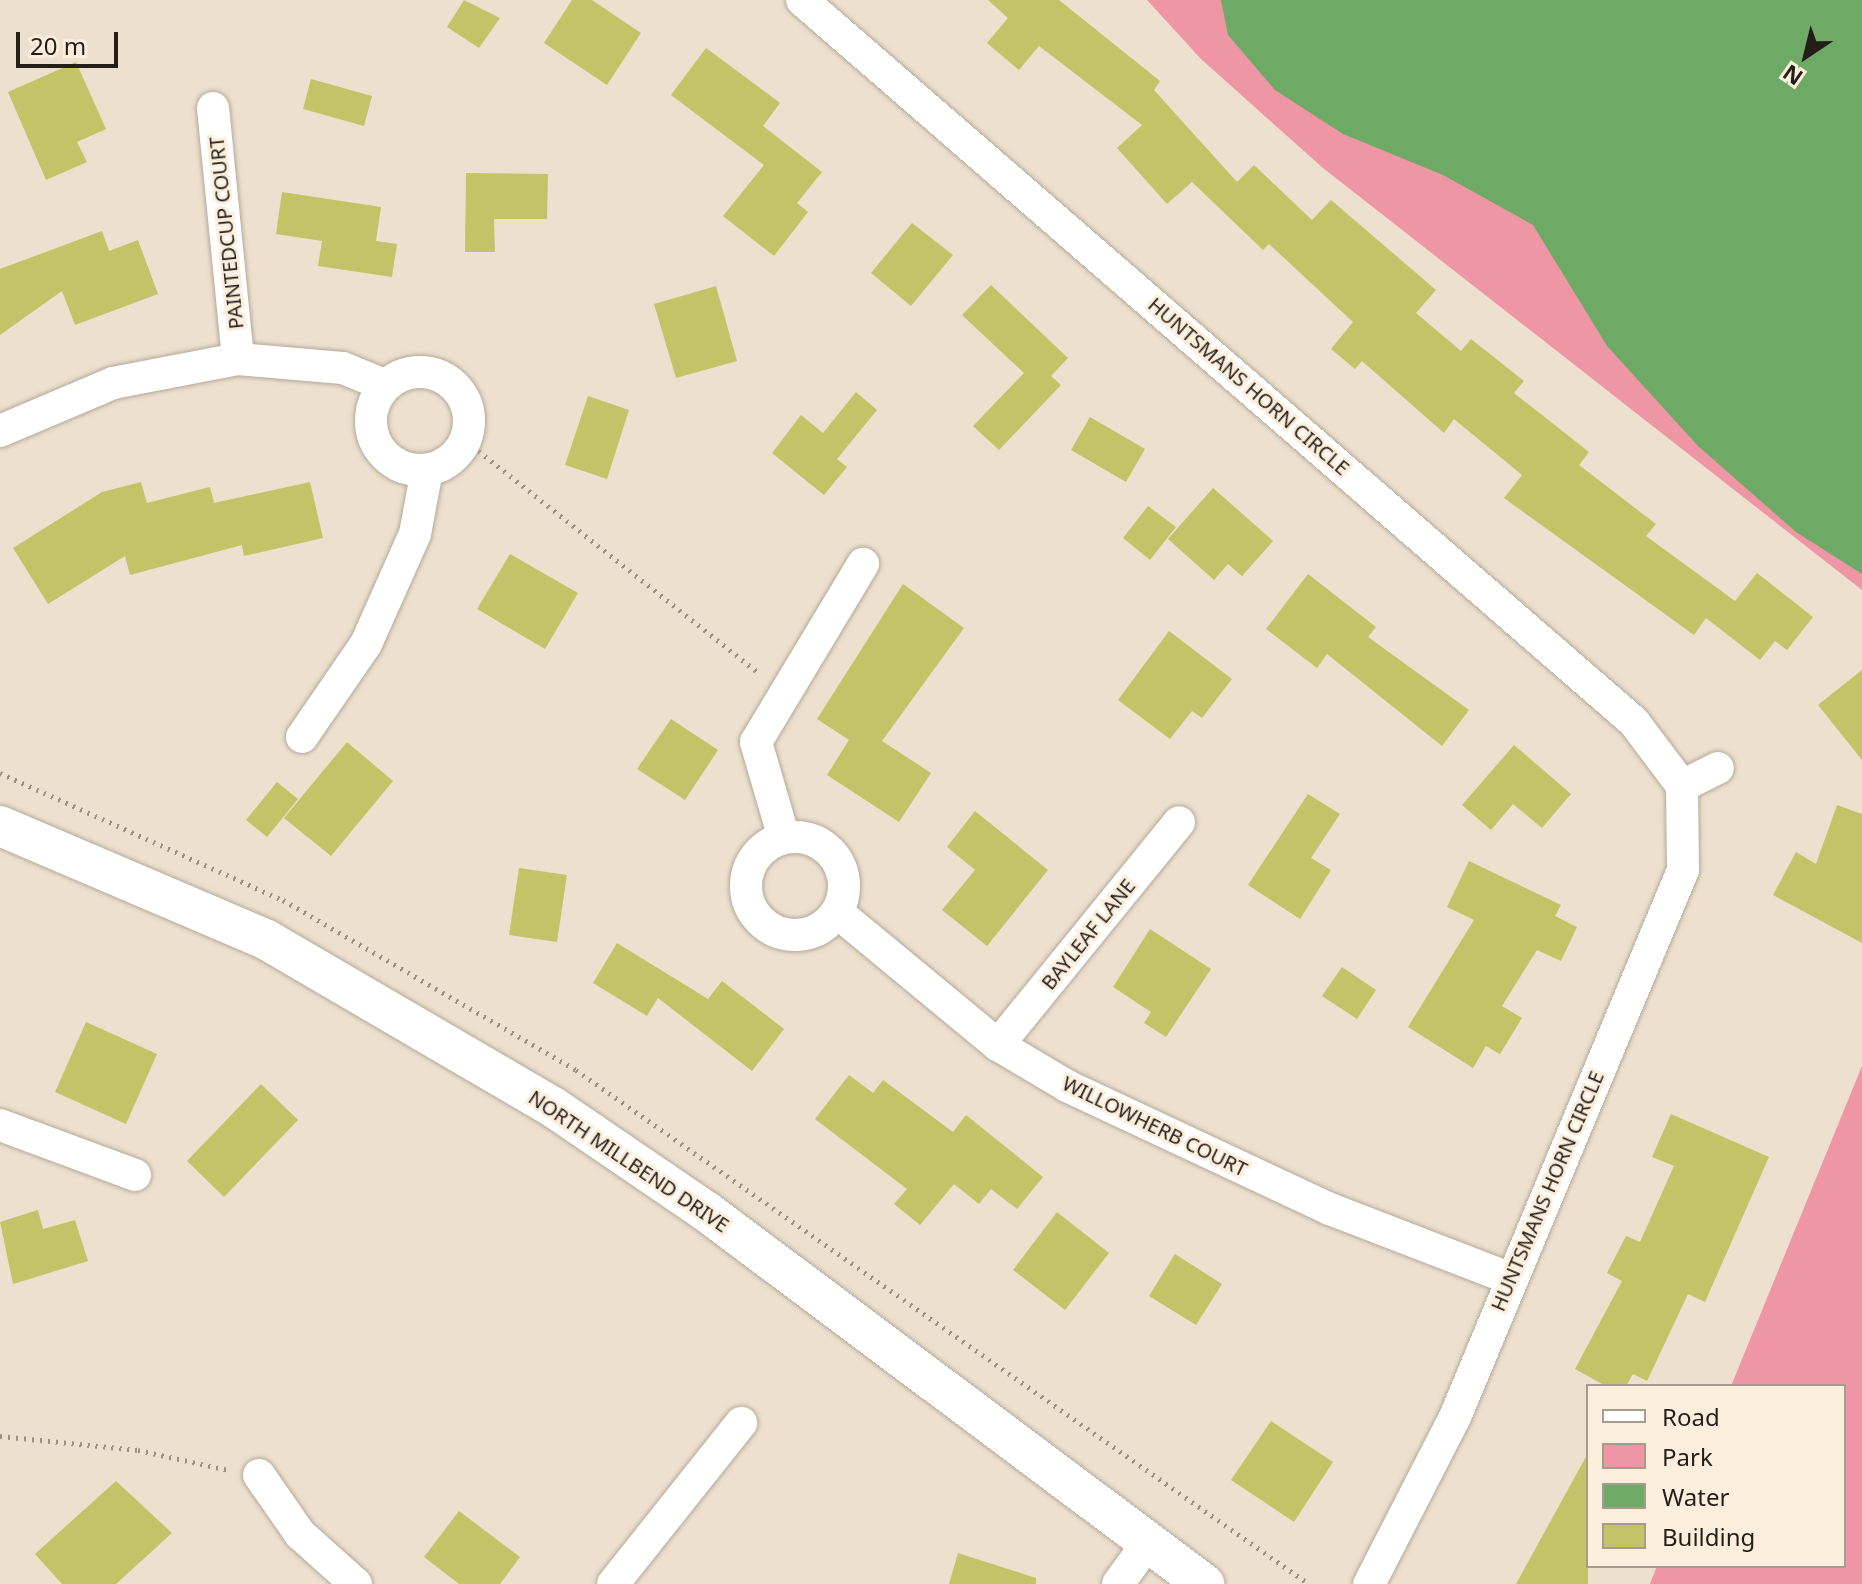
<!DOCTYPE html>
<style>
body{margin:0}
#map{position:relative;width:1862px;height:1584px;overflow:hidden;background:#ede0cf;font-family:"Noto Sans",sans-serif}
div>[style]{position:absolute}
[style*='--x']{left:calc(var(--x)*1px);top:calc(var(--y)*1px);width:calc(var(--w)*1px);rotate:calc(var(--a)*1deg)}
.green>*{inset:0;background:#ef96a4}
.water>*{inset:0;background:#6eaa66}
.building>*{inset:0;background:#c4c368}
.path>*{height:5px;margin-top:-2.5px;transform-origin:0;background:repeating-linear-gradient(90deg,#9a9184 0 2px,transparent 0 8px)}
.roads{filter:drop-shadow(0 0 2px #b5a998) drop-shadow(0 0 2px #b5a998)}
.minor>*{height:32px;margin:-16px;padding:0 16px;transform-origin:16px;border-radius:16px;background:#fff}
.minor>.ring{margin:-16px;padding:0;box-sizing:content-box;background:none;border:32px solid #fff;border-radius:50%}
.tertiary>*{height:40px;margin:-20px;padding:0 20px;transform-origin:20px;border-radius:20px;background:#fff}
span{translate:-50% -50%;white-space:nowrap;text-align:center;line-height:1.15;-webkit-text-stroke:6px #fbeedc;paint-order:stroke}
.street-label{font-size:20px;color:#231e18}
.legend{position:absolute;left:1586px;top:1384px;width:260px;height:184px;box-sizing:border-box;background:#fbeedc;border:2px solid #a59b8e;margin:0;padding:10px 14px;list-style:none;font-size:24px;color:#231e18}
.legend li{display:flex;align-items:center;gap:16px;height:40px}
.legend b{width:40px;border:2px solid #a59b8e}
.north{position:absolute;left:1766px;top:16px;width:80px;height:80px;-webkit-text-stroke:6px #fbeedc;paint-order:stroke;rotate:215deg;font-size:22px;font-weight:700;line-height:32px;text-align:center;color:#231e18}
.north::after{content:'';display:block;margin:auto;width:28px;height:36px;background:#231e18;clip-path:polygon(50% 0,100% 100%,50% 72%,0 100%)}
.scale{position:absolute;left:16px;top:32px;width:102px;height:36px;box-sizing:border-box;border:4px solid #231e18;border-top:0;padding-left:10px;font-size:24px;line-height:28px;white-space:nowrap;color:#231e18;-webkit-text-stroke:6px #fbeedc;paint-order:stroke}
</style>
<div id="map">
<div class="green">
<div style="clip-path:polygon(1147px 0,1862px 0,1862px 590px,1323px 168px,1201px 59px)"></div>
<div style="clip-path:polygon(1862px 1066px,1862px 1584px,1650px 1584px,1657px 1566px,1844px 1566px,1844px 1386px,1731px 1386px)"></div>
</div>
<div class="water">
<div style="clip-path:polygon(1221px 0,1862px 0,1862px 574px,1796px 532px,1698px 446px,1607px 346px,1533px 225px,1443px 175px,1343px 134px,1275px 90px,1228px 35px)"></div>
</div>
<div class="building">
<div style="clip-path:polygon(464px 0,500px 18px,479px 48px,447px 27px)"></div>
<div style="clip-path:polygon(572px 0,592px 0,641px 33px,607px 85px,544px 43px)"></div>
<div style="clip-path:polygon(988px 0,1059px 0,1160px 81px,1154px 90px,1237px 182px,1254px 165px,1312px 220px,1331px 200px,1436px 290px,1416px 313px,1461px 351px,1471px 339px,1524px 381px,1514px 393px,1589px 452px,1579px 465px,1656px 524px,1646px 536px,1735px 601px,1757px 573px,1813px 617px,1787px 650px,1775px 641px,1760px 660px,1706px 618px,1694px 635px,1504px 498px,1522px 475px,1454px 419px,1444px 433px,1362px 361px,1355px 369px,1331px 349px,1353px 322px,1269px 244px,1263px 250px,1192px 182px,1167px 204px,1117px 148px,1142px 125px,1039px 46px,1019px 70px,987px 43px,1008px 18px)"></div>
<div style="clip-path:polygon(706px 48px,780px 103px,763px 126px,822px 172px,797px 203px,808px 212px,774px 256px,723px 216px,764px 165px,671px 95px)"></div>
<div style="clip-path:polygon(76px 62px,106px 129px,77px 142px,87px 162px,46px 180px,8px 92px)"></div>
<div style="clip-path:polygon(311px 79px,372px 96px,364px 126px,303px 109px)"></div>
<div style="clip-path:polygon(466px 173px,548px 174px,547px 219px,494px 219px,495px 252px,465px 252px)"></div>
<div style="clip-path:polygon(282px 192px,381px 207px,376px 241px,397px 244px,392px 277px,318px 266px,322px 241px,276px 234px)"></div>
<div style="clip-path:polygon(912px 223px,953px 255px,911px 306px,871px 273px)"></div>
<div style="clip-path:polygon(102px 231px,109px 251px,138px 240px,158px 294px,75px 325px,62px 291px,0 335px,0 269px)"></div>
<div style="clip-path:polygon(991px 285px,1068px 358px,1051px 376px,1061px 385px,999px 450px,973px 426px,1024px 373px,962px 315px)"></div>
<div style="clip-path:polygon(716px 286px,737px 361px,676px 378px,654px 304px)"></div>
<div style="clip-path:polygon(856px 392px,877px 410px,837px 459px,847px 467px,824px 495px,772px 453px,801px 415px,823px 433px)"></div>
<div style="clip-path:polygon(588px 396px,629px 410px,607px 479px,565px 465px)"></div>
<div style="clip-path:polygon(1090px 417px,1145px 449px,1126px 482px,1071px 450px)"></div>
<div style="clip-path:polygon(141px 482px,147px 503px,210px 487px,214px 503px,310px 482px,323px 538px,244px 556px,242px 545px,130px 575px,125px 556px,48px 604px,13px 548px,102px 492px)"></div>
<div style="clip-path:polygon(1213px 488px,1273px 541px,1242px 576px,1228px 564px,1214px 580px,1168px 539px)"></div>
<div style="clip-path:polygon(1148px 506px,1176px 527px,1150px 560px,1123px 538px)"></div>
<div style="clip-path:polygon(510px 554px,578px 593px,545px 649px,477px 609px)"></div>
<div style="clip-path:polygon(1308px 574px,1376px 627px,1368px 637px,1469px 710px,1442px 746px,1327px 654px,1317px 668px,1266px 629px)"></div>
<div style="clip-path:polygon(903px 584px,964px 628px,882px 741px,931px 773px,899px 822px,827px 775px,849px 740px,817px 719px)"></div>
<div style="clip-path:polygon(1169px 631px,1232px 679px,1202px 718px,1192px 711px,1170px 739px,1118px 700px)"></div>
<div style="clip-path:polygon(1862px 670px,1862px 760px,1818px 705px)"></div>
<div style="clip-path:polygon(671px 719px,718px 750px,685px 800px,637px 769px)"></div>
<div style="clip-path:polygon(347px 742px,393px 781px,331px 856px,284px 818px)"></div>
<div style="clip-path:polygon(1514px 745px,1571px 794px,1542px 828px,1513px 804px,1491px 830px,1462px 805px)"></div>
<div style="clip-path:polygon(277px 782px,298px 799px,267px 837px,246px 820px)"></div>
<div style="clip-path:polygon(1308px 794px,1340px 814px,1311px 858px,1331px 870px,1300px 919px,1248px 885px)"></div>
<div style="clip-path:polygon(1837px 805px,1862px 814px,1862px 943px,1773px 895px,1796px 852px,1816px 864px)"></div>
<div style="clip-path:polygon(975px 811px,1048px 870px,987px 946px,942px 910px,975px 870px,947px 847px)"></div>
<div style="clip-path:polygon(1469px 861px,1561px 905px,1555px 916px,1577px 927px,1561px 961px,1537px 950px,1502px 1006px,1522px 1018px,1500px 1054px,1486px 1046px,1473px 1068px,1408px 1027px,1474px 920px,1447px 907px)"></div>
<div style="clip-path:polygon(519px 868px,567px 875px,557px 942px,509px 935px)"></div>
<div style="clip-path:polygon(1150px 929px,1211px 969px,1166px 1037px,1144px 1023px,1151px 1012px,1113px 987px)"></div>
<div style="clip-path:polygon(617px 943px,708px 999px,722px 981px,784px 1029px,752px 1071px,658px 998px,647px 1016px,593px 983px)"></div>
<div style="clip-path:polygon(1342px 967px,1376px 990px,1357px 1019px,1322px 996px)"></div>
<div style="clip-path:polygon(86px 1022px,157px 1054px,126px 1124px,55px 1092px)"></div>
<div style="clip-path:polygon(849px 1075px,873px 1093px,883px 1080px,953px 1132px,966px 1115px,1043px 1177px,1017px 1209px,991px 1189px,979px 1204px,954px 1184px,920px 1225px,894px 1204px,907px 1189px,815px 1119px)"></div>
<div style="clip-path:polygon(261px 1084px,298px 1120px,224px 1197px,187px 1161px)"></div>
<div style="clip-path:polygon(1671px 1114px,1769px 1157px,1705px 1302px,1688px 1294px,1647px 1381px,1633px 1374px,1626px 1386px,1606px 1386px,1575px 1369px,1622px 1281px,1607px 1273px,1626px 1236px,1640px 1242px,1674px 1166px,1652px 1157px)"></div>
<div style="clip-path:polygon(38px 1210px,43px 1229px,75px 1220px,88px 1261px,13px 1284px,0 1222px)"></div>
<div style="clip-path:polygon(1057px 1212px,1109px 1253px,1065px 1310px,1013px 1270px)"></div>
<div style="clip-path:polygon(1175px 1254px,1222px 1284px,1196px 1325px,1149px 1296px)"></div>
<div style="clip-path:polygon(1271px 1421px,1333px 1462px,1294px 1522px,1231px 1480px)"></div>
<div style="clip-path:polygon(1588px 1453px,1588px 1584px,1516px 1584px)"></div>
<div style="clip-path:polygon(116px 1481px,172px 1533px,116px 1584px,62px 1584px,35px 1554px)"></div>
<div style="clip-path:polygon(459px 1511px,520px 1557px,500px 1584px,459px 1584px,424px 1557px)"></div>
<div style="clip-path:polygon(958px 1553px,1036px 1578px,1036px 1584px,949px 1584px)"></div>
</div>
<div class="path">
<div style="--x:466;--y:441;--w:374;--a:38.4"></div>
<div style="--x:0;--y:773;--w:310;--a:24.2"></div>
<div style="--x:283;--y:900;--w:339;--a:30.1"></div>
<div style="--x:576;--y:1070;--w:895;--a:35.04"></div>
<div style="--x:0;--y:1436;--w:139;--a:5.8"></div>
<div style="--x:138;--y:1450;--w:92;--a:12.5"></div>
</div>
<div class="roads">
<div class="minor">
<div style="--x:802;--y:0;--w:1102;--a:40.95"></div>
<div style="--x:1634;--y:722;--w:80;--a:53.1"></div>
<div style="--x:1682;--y:786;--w:84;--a:89.3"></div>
<div style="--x:1683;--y:870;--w:593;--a:112.63"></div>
<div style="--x:1455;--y:1417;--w:188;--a:117.2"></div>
<div style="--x:213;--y:108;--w:252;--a:84.3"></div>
<div class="ring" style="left:371px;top:372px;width:66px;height:66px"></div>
<div style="--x:0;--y:431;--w:123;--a:-23"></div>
<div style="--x:113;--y:383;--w:127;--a:-10.9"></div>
<div style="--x:238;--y:359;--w:105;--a:4.9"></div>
<div style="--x:343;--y:368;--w:44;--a:22.5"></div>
<div style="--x:302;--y:737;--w:113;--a:-55.5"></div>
<div style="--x:366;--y:644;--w:120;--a:-66"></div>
<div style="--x:415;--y:534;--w:65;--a:-79.4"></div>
<div style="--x:1682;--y:786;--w:40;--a:-26.6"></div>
<div class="ring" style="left:746px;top:837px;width:66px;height:66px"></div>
<div style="--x:784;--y:838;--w:100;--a:-106.3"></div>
<div style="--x:756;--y:742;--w:208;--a:-59"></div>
<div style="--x:837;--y:912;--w:209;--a:39.6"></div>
<div style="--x:998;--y:1045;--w:80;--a:30.7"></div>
<div style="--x:1067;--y:1086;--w:290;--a:25.1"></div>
<div style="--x:1330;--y:1209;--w:192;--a:21.1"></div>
<div style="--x:998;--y:1045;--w:287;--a:-50.9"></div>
<div style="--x:0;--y:1125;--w:144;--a:20.3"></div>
<div style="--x:259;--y:1475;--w:72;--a:55.2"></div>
<div style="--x:300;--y:1534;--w:75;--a:41.8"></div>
<div style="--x:613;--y:1584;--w:206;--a:-51.5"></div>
<div style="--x:1118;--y:1584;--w:49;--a:-54.1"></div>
</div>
<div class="tertiary">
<div style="--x:0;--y:826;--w:290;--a:23.1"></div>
<div style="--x:267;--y:940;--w:331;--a:30.3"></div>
<div style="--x:553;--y:1107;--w:186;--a:34.3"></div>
<div style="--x:707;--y:1212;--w:621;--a:36.81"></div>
</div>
</div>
<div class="street-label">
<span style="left:226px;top:233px;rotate:-96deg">PAINTEDCUP COURT</span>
<span style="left:1249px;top:386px;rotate:41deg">HUNTSMANS HORN CIRCLE</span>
<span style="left:1088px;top:934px;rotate:-51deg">BAYLEAF LANE</span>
<span style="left:1155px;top:1126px;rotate:26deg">WILLOWHERB COURT</span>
<span style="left:629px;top:1161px;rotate:34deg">NORTH MILLBEND DRIVE</span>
<span style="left:1547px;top:1191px;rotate:-67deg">HUNTSMANS HORN CIRCLE</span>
</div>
<ul class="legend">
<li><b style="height:10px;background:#fff"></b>Road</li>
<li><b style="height:22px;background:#ef96a4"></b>Park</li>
<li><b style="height:22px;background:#6eaa66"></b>Water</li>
<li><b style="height:22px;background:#c4c368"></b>Building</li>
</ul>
<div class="north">N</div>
<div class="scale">20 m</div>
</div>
